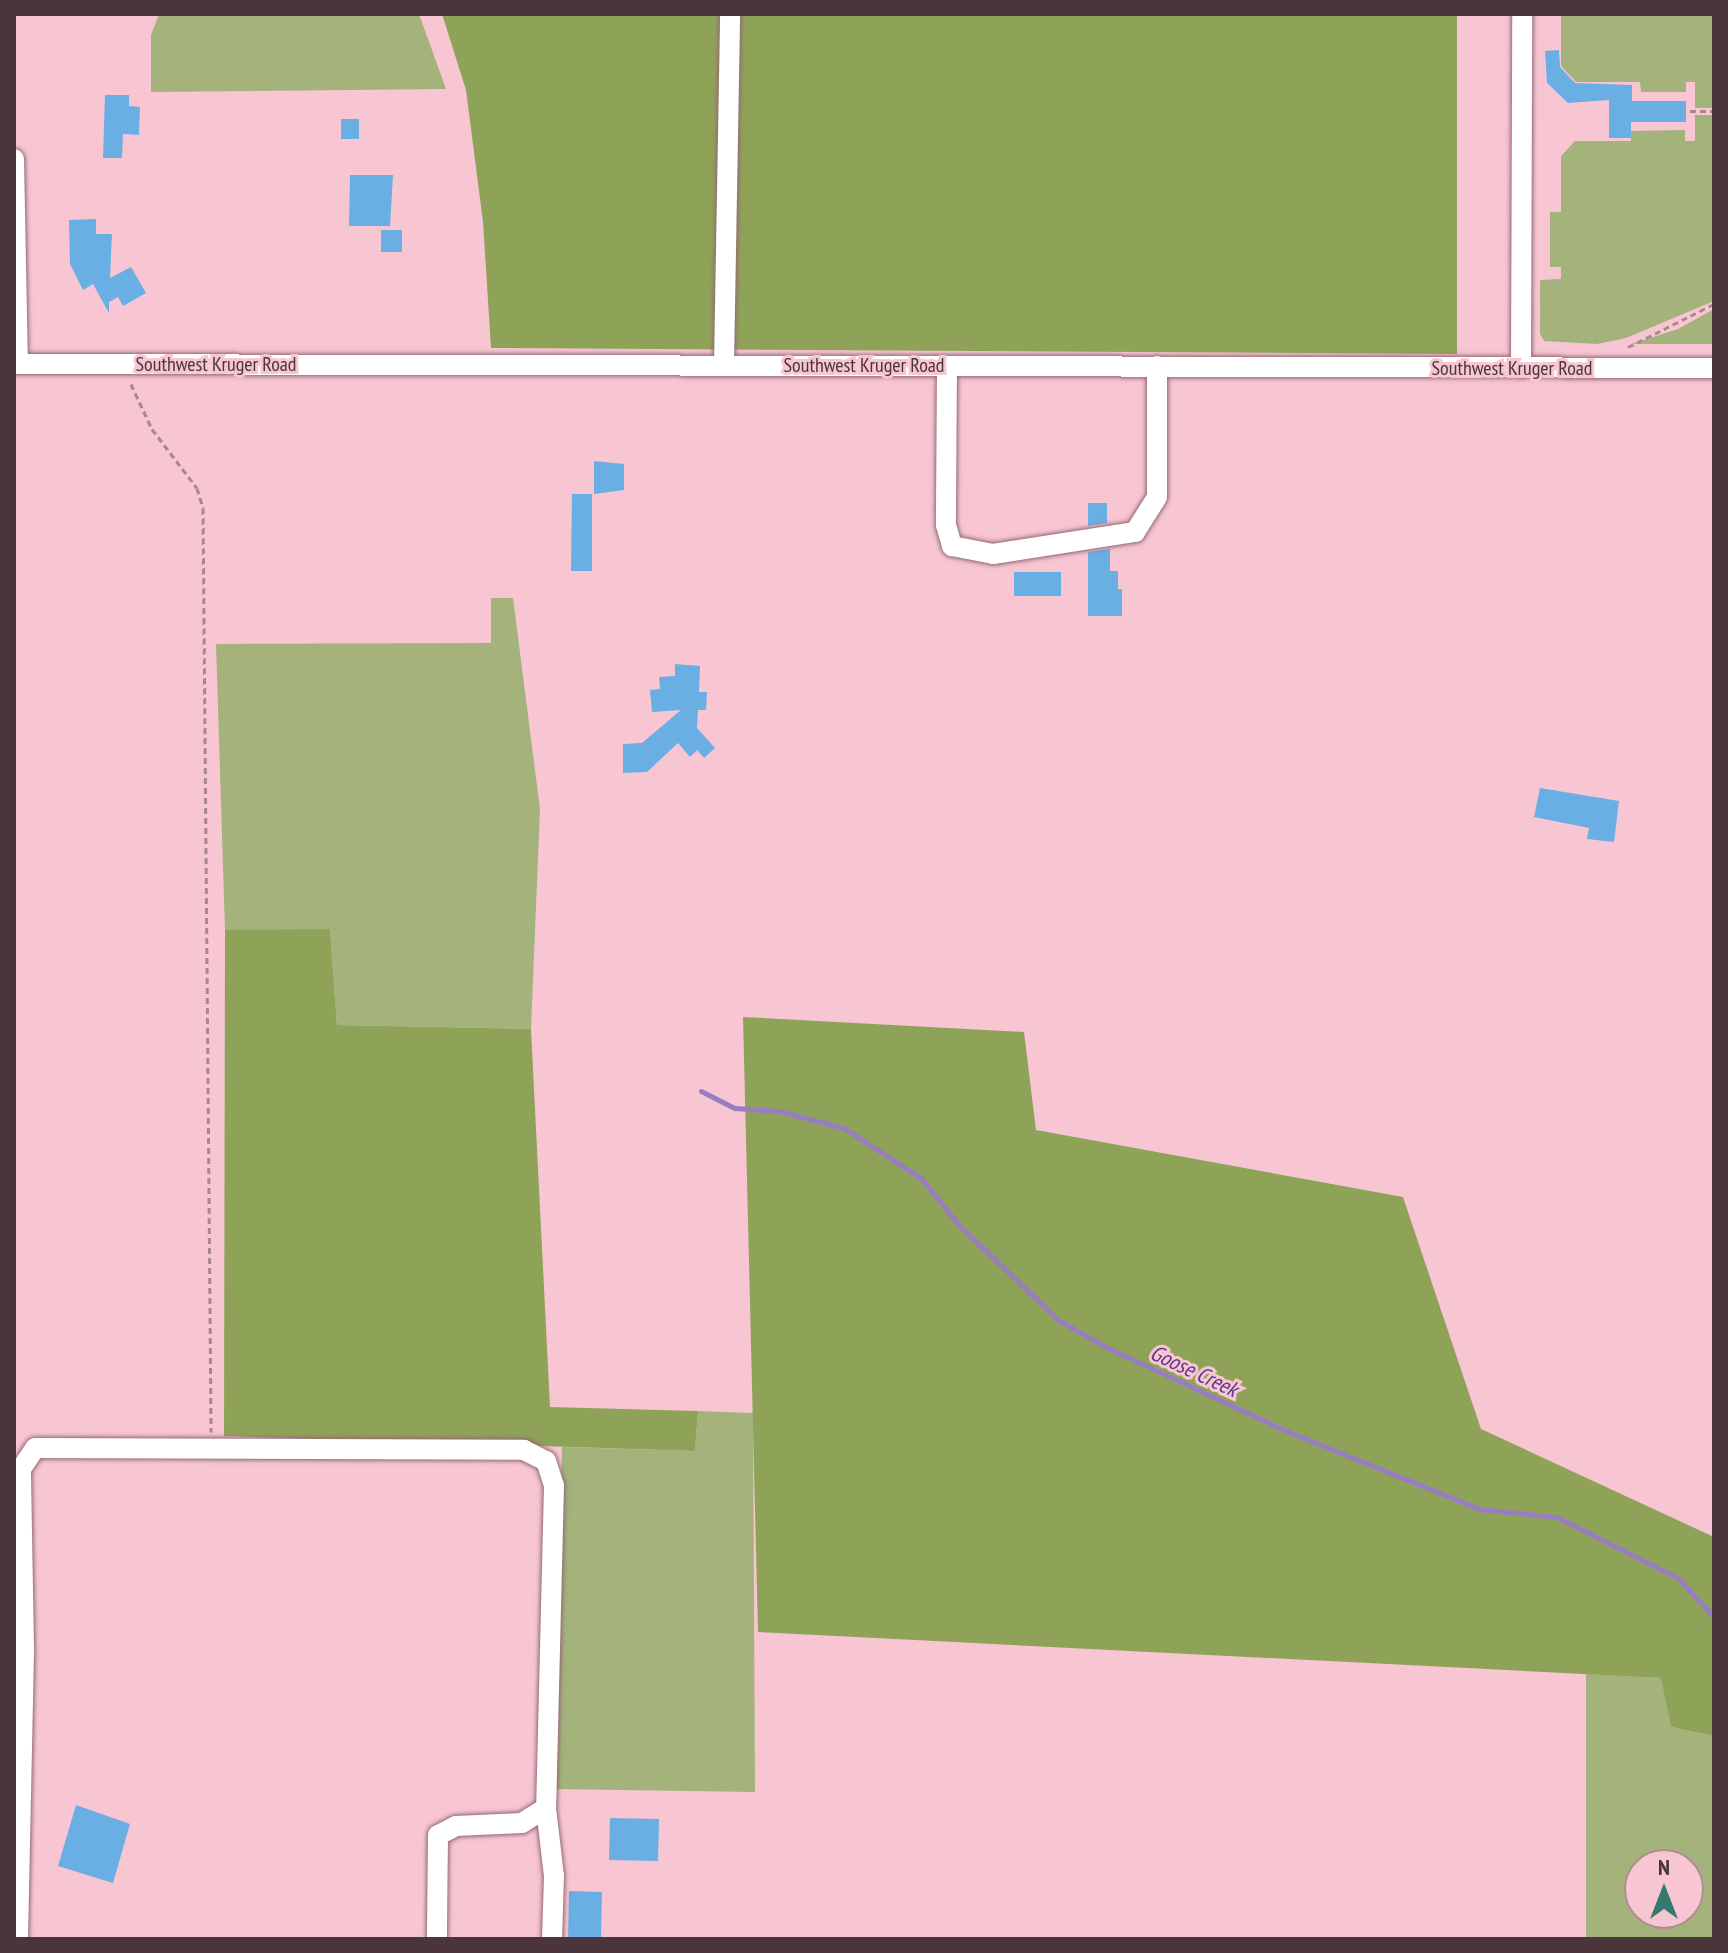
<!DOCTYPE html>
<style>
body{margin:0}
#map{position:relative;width:1728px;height:1953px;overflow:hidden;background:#f7c6d2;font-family:"PT Sans Narrow",sans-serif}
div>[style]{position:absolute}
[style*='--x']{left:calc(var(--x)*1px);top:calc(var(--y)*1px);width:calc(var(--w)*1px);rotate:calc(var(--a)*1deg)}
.green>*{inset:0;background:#a3b37b}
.forest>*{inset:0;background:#8fa358}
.stream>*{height:5px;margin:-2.5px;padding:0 2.5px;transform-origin:2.5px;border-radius:2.5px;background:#987dc1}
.building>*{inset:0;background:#69afe3}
.path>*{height:3px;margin-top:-1.5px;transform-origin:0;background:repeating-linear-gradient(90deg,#aa868f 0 6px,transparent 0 10px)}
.roads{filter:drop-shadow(0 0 2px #946974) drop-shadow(0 0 2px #946974)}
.minor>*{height:20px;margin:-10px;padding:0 10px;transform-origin:10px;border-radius:10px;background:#fff}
span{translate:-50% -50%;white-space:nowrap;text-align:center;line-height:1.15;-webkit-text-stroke:6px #f7c6d2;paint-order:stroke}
.street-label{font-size:20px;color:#49353a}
.water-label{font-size:22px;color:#5f3a8d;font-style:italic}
.frame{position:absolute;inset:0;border:16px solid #49353a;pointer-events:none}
.north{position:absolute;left:1624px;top:1849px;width:80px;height:80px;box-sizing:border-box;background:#f7c6d2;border:2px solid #b18c95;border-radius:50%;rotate:0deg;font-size:22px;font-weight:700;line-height:32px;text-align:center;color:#49353a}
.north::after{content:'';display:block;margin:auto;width:28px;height:36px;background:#33796e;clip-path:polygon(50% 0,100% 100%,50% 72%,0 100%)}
</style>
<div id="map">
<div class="green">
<div style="clip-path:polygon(159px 14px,419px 14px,446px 89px,151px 92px,151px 35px)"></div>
<div style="clip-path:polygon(1561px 14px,1714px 14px,1714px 108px,1695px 108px,1695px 82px,1686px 82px,1686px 92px,1641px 92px,1640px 82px,1576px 82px,1561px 66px)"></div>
<div style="clip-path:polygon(1695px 115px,1714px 115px,1714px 301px,1626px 338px,1597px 344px,1544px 341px,1540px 334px,1540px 280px,1561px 279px,1561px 267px,1550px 267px,1550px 212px,1561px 212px,1561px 156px,1575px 141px,1631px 141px,1631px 131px,1685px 130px,1685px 141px,1695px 141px)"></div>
<div style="clip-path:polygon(1714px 309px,1714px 344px,1631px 344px,1678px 329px)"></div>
<div style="clip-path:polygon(491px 598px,513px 598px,540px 809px,531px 1029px,337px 1025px,330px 930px,225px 930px,216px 644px,491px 643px)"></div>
<div style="clip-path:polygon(698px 1411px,753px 1413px,755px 1792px,553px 1789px,562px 1447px,695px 1451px)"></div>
<div style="clip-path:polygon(evenodd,1586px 1674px,1662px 1678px,1671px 1727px,1714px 1736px,1714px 1939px,1586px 1939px,1586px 1674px,1640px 1865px,1688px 1865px,1688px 1913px,1640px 1913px,1640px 1865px)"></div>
</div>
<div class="forest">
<div style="clip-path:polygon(442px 14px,1457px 14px,1457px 354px,491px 348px,483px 222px,466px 90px)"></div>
<div style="clip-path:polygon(330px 929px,337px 1025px,531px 1029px,550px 1407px,698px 1411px,695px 1451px,224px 1436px,225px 930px)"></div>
<div style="clip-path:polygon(743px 1017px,1024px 1032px,1036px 1130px,1403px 1197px,1481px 1429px,1714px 1537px,1714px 1736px,1671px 1727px,1661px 1678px,758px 1632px)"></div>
</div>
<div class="stream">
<div style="--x:701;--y:1091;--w:38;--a:27"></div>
<div style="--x:735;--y:1108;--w:44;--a:3.9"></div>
<div style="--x:779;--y:1111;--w:67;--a:14.7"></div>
<div style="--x:844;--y:1128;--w:93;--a:33.2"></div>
<div style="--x:922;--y:1179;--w:58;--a:51.3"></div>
<div style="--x:958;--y:1224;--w:139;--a:43.8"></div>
<div style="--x:1058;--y:1320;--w:57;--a:29.2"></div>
<div style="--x:1108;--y:1348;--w:200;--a:24.9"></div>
<div style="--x:1289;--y:1432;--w:206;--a:22"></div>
<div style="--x:1480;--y:1509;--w:77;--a:5.9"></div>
<div style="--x:1557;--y:1517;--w:136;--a:26.8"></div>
<div style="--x:1678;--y:1578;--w:53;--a:47.3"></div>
</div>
<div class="building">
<div style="clip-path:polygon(1559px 50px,1560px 67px,1575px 83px,1632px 85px,1632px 101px,1686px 101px,1686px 122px,1631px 122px,1631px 138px,1609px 138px,1609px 100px,1568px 103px,1547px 83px,1545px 51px)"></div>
<div style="clip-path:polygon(105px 95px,129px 95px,129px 106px,140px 107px,139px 135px,123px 134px,122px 158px,103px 158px)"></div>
<div style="clip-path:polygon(341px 119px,359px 119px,359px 139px,341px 139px)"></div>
<div style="clip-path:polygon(350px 175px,393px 175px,390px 226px,349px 226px)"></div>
<div style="clip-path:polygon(96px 219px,96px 234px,112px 234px,110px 278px,131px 267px,146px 293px,123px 306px,118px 297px,109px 302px,109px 313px,93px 284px,83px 290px,70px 264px,69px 220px)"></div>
<div style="clip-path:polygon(381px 230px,402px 230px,402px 252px,381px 252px)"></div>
<div style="clip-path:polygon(594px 461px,624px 464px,624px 490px,594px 494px)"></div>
<div style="clip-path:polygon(572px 494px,592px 494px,592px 571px,571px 571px)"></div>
<div style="clip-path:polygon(1088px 503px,1107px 503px,1107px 523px,1088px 526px)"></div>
<div style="clip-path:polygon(1110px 549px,1110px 571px,1118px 571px,1118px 589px,1122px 589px,1122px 616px,1088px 616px,1088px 552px)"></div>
<div style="clip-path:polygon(1014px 572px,1061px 572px,1061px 596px,1014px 596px)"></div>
<div style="clip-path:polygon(675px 664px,700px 666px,699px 692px,707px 692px,706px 710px,698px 710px,697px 728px,715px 748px,704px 758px,697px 750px,690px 757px,678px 743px,647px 772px,623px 773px,623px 744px,642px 743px,681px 710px,652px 712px,650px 690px,660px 689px,659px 677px,675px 676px)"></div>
<div style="clip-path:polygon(1540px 788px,1619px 801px,1614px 842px,1587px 839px,1589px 828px,1534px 817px)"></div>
<div style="clip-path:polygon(76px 1805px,130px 1824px,113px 1883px,58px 1866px)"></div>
<div style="clip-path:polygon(610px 1818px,659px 1819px,658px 1861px,609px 1860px)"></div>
<div style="clip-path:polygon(569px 1891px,602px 1892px,601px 1939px,568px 1939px)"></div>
</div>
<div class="path">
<div style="--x:1690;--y:111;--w:24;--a:0"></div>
<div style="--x:1628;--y:347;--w:96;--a:-26.6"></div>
<div style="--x:131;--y:384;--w:50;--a:65"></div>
<div style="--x:152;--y:429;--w:74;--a:52.7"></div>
<div style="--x:197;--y:488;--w:21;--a:73"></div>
<div style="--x:203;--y:508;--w:924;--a:89.5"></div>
</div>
<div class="roads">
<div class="minor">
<div style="--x:14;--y:159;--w:205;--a:88.9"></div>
<div style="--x:14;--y:364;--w:1700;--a:0.13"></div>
<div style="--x:724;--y:365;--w:351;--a:-89"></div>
<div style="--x:947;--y:366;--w:159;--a:90.4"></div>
<div style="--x:946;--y:525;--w:22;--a:74"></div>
<div style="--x:952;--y:546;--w:42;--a:11"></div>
<div style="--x:993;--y:554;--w:144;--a:-8.8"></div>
<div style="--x:1135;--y:532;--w:41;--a:-57.8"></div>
<div style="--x:1157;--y:497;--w:131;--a:-90"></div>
<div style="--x:1521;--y:368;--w:354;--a:-89.8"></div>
<div style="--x:546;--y:1808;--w:68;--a:83.3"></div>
<div style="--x:554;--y:1876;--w:63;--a:91.8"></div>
<div style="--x:18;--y:1939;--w:292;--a:-88.8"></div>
<div style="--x:24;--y:1647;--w:178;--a:-91"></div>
<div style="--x:21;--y:1469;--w:25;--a:-56"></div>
<div style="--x:35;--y:1448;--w:489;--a:0.2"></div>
<div style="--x:524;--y:1450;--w:25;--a:27"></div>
<div style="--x:546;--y:1461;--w:25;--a:72"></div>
<div style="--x:554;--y:1485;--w:323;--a:91.4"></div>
<div style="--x:546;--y:1808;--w:28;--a:148"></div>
<div style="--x:522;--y:1823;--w:66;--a:177.4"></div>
<div style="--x:456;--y:1826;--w:20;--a:153"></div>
<div style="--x:438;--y:1835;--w:104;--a:90.6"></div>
</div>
</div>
<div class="street-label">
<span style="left:216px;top:364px">Southwest Kruger Road</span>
<span style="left:864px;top:365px">Southwest Kruger Road</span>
<span style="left:1512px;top:368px">Southwest Kruger Road</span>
</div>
<div class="water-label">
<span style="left:1194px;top:1371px;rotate:25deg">Goose Creek</span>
</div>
<div class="frame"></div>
<div class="north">N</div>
</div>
